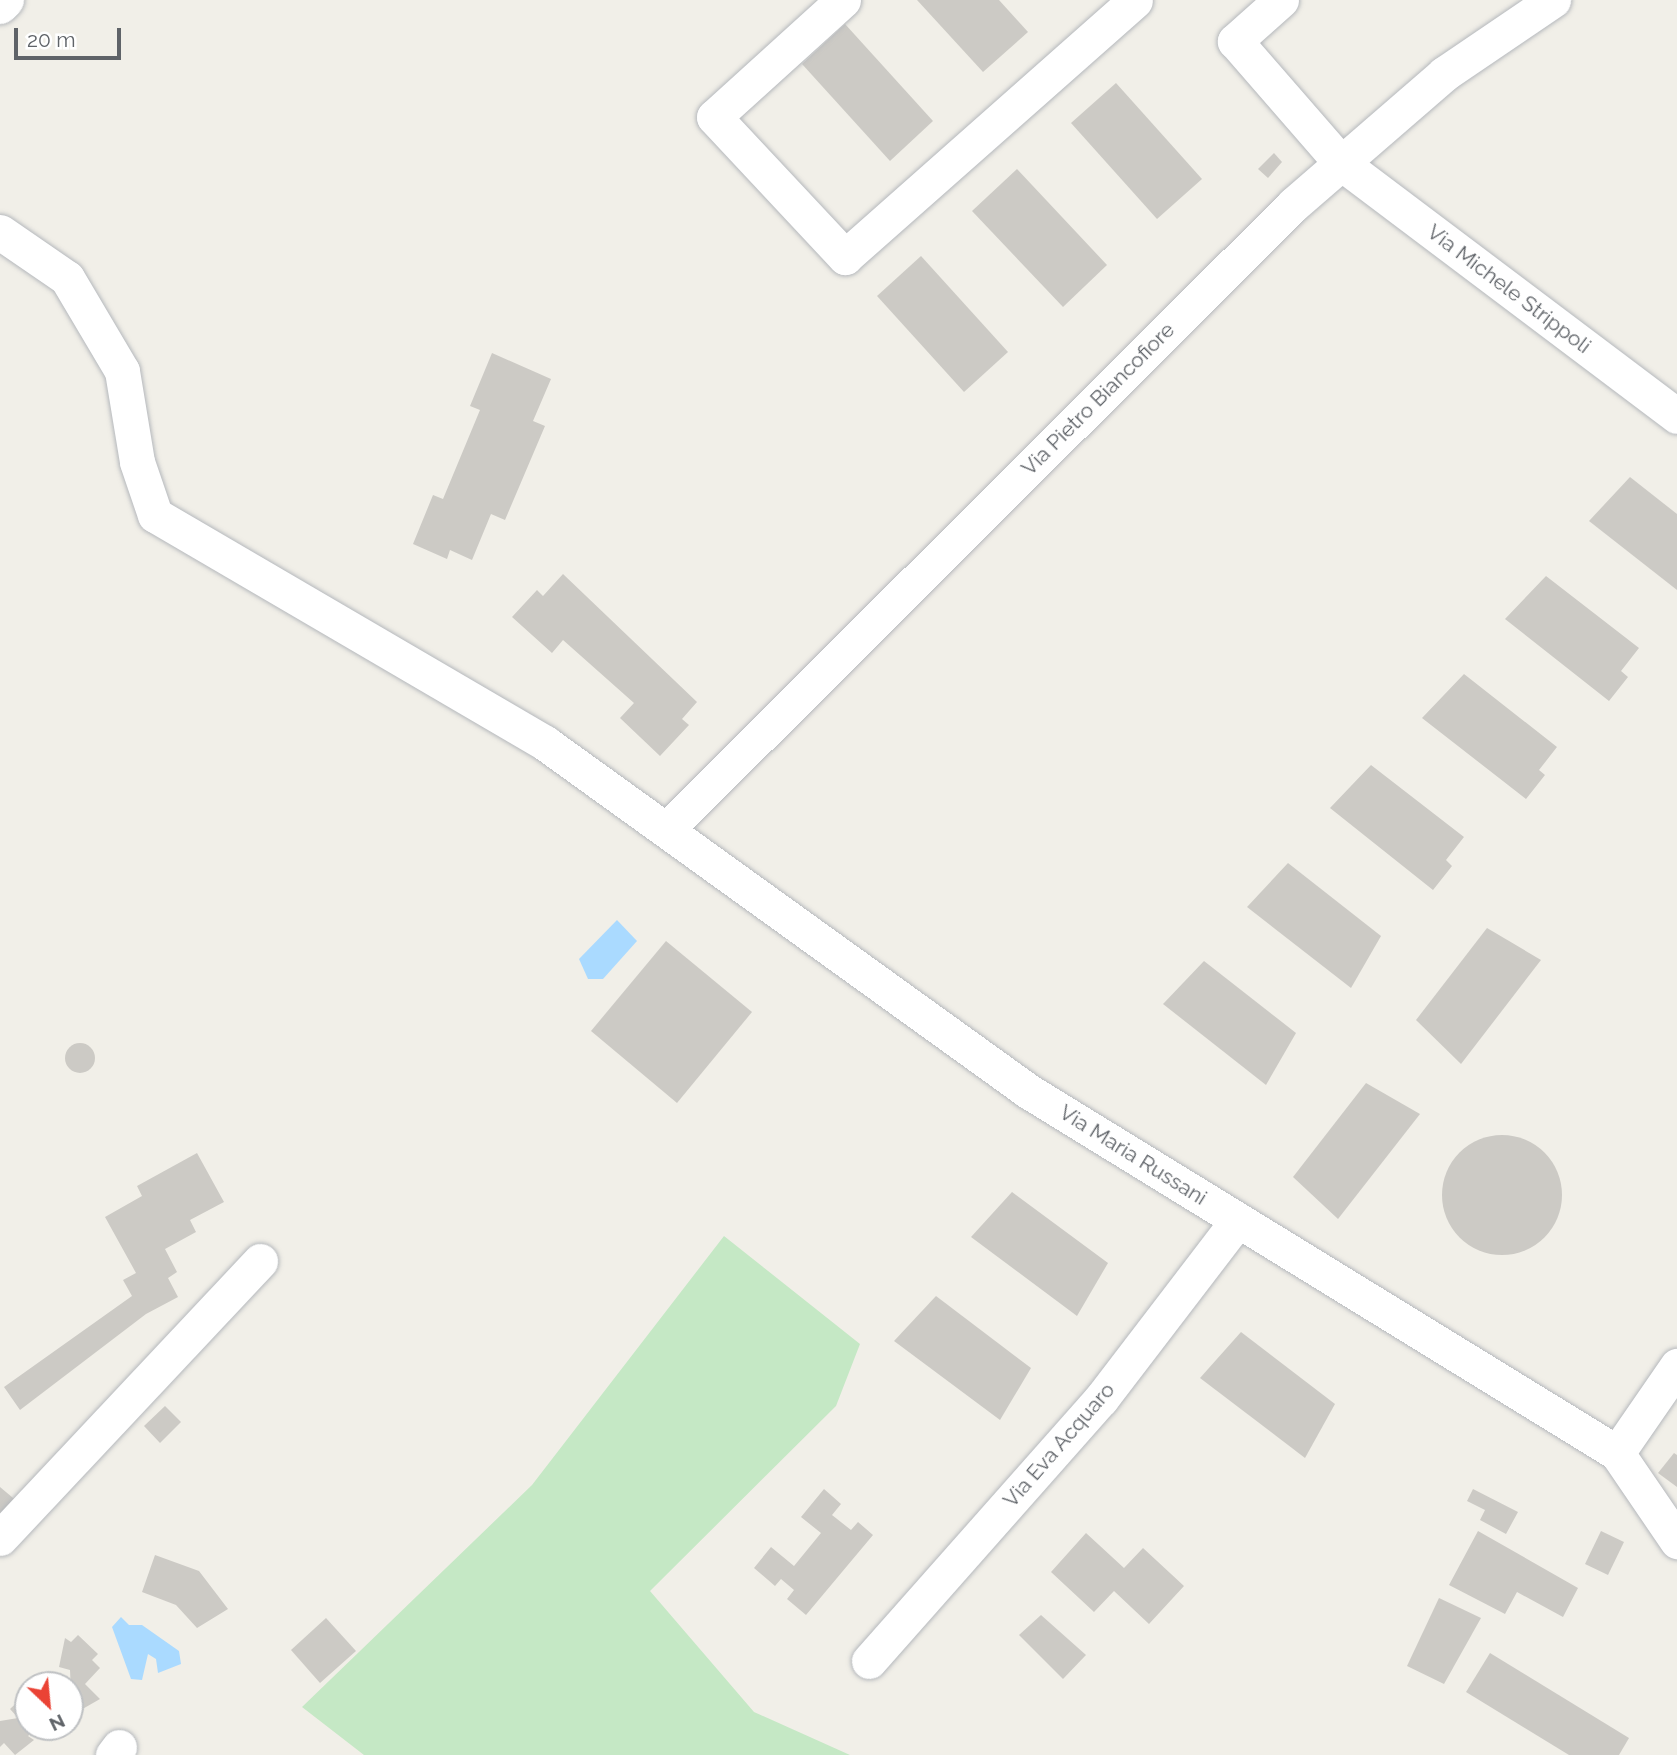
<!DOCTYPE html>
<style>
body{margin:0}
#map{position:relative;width:1677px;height:1755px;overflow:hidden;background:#f1efe8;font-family:Raleway,sans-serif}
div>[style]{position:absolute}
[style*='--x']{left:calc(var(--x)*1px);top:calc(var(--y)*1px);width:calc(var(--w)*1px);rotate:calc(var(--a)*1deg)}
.green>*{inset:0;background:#c5e8c5}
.water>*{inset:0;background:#aadaff}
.building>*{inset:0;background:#cccac5}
.round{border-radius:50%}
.roads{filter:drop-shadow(0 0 2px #b5b8bc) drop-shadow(0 0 2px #b5b8bc)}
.minor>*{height:35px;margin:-17.5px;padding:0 17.5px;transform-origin:17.5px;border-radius:17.5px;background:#fff}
.tertiary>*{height:38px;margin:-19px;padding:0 19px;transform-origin:19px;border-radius:19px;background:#fff}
span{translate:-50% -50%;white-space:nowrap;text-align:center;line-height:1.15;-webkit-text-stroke:5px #fff;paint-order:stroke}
.street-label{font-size:21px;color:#5f6368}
.north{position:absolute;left:14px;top:1671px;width:70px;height:70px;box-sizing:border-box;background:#fff;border:2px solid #bfc1c3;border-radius:50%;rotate:154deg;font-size:19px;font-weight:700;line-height:28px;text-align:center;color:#5f6368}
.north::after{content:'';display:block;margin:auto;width:24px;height:32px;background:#ea4335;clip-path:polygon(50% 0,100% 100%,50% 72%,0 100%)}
.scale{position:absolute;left:14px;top:28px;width:107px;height:32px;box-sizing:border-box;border:4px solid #5f6368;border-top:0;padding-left:9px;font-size:21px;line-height:24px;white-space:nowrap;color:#5f6368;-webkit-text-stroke:5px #fff;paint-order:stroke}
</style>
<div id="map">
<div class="green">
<div style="clip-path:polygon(724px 1236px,860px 1344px,836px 1406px,650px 1591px,754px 1712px,850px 1755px,364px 1755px,302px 1707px,532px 1485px)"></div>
</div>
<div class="water">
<div style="clip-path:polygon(617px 920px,637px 941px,603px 979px,588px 979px,579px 959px)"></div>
<div style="clip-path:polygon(121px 1617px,129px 1625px,142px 1625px,179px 1651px,181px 1664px,158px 1673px,156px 1659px,148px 1654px,142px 1680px,131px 1679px,112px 1627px)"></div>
</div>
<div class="building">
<div style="clip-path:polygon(917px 0,999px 0,1028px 32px,983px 72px)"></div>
<div style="clip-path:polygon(845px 24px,933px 121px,890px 161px,802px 64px)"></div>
<div style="clip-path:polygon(1116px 83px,1202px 179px,1157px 219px,1071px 123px)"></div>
<div style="clip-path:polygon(1274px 153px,1282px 162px,1268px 178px,1258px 169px)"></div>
<div style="clip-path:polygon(1017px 169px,1107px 265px,1063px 307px,972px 211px)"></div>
<div style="clip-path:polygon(921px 256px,1008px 352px,964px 392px,877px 296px)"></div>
<div style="clip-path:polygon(492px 353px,551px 379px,533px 421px,545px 426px,505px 520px,491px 514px,472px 560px,450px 550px,447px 559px,413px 544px,433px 495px,443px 499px,480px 410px,470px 406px)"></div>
<div style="clip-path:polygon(1630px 477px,1677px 514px,1677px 590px,1589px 521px)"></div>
<div style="clip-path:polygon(563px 574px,697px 702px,682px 719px,689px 725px,660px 756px,620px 718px,634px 703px,563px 640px,552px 653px,512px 617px,537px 590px,543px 596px)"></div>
<div style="clip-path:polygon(1546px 576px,1639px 648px,1621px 671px,1628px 677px,1609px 701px,1505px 619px)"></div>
<div style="clip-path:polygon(1464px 674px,1557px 747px,1539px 770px,1545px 775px,1526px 799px,1422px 718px)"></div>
<div style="clip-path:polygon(1371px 765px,1464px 837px,1446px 860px,1452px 866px,1433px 890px,1330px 808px)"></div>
<div style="clip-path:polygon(1288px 863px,1381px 936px,1351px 988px,1247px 907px)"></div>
<div style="clip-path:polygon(1487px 928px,1541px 960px,1461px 1064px,1416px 1020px)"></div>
<div style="clip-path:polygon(666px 941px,752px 1012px,677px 1103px,591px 1031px)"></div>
<div style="clip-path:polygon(1204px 961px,1296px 1033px,1266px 1085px,1163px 1004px)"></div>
<div class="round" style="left:65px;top:1043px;width:30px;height:30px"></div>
<div style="clip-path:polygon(1366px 1083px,1420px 1114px,1338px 1219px,1293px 1177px)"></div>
<div class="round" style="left:1442px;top:1135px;width:120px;height:120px"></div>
<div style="clip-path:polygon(197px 1153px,224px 1202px,190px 1220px,196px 1232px,165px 1249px,177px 1272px,168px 1278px,178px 1297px,146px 1314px,20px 1410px,4px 1387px,132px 1296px,123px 1280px,136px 1273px,105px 1217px,142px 1196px,137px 1186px)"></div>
<div style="clip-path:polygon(1012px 1192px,1108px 1263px,1077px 1316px,971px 1237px)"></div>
<div style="clip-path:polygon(936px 1296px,1031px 1368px,1000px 1420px,894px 1341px)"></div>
<div style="clip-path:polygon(1241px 1332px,1335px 1404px,1305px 1458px,1200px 1378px)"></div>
<div style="clip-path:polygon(165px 1406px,181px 1422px,160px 1443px,144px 1426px)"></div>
<div style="clip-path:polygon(1674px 1453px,1677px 1455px,1677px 1487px,1658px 1473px)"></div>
<div style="clip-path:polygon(0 1487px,19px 1503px,0 1518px)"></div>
<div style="clip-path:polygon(824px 1489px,841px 1504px,832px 1515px,851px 1530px,858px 1522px,873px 1535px,806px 1615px,787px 1599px,794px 1590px,781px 1579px,775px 1586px,754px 1568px,771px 1547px,794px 1566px,821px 1533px,801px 1517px)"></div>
<div style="clip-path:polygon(1473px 1489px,1518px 1512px,1506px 1534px,1480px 1520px,1485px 1510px,1467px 1501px)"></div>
<div style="clip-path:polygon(1478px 1531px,1578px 1588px,1563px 1617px,1517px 1592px,1505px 1614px,1449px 1585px)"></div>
<div style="clip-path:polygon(1601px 1531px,1624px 1542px,1608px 1575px,1585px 1564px)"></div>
<div style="clip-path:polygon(1086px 1533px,1124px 1568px,1143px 1548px,1184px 1586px,1149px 1624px,1114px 1591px,1094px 1612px,1051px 1572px)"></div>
<div style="clip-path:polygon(155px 1555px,199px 1571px,228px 1609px,197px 1628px,176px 1605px,142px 1592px)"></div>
<div style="clip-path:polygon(1439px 1598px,1481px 1618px,1444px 1684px,1407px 1666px)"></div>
<div style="clip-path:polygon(1041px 1615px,1086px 1655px,1063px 1679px,1019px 1635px)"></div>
<div style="clip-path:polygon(326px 1618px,356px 1651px,320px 1683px,291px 1650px)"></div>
<div style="clip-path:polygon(78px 1635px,98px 1654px,92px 1660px,100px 1668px,85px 1684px,100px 1699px,72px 1715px,70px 1670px,59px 1667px,65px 1638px,71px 1642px)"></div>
<div style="clip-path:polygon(1490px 1653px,1629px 1738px,1619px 1755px,1569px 1755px,1466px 1692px)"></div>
<div style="clip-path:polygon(28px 1692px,28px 1727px,37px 1727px,28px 1736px,34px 1740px,15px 1755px,4px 1743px,0 1747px,0 1721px,18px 1718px,10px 1709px)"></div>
</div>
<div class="roads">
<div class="minor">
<div style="--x:843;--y:0;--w:174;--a:137.8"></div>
<div style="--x:714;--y:117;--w:192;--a:46.9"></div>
<div style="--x:845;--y:257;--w:387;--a:-41.5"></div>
<div style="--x:1281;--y:0;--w:62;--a:138.3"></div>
<div style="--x:1235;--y:41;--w:160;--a:49"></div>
<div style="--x:1340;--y:162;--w:422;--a:37"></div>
<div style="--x:0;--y:232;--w:81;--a:34.5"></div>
<div style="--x:67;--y:278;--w:108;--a:59.4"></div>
<div style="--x:122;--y:371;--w:92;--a:80.6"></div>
<div style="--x:137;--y:462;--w:56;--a:71.2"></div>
<div style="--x:155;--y:515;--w:452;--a:30.3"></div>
<div style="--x:545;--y:743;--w:595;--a:35.77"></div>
<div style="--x:1028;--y:1091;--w:691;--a:31.57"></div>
<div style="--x:1617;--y:1453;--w:107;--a:55.7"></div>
<div style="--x:669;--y:827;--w:882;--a:-44.91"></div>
<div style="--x:1294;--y:204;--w:198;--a:-40.9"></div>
<div style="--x:1444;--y:74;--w:132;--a:-34.2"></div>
<div style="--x:1617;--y:1453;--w:106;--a:-55.4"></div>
<div style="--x:0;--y:1538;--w:380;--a:-46.8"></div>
<div style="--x:869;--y:1661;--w:350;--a:-48.5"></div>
<div style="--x:1101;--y:1399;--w:225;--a:-52.6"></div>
<div style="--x:113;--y:1755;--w:10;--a:-53"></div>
</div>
<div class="tertiary">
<div style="--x:0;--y:5;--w:7;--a:-45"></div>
</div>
</div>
<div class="street-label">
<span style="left:1509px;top:289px;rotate:37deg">Via Michele Strippoli</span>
<span style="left:1098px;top:399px;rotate:-45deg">Via Pietro Biancofiore</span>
<span style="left:1133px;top:1155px;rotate:32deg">Via Maria Russani</span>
<span style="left:1059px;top:1445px;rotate:-49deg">Via Eva Acquaro</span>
</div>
<div class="north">N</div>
<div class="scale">20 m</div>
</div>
